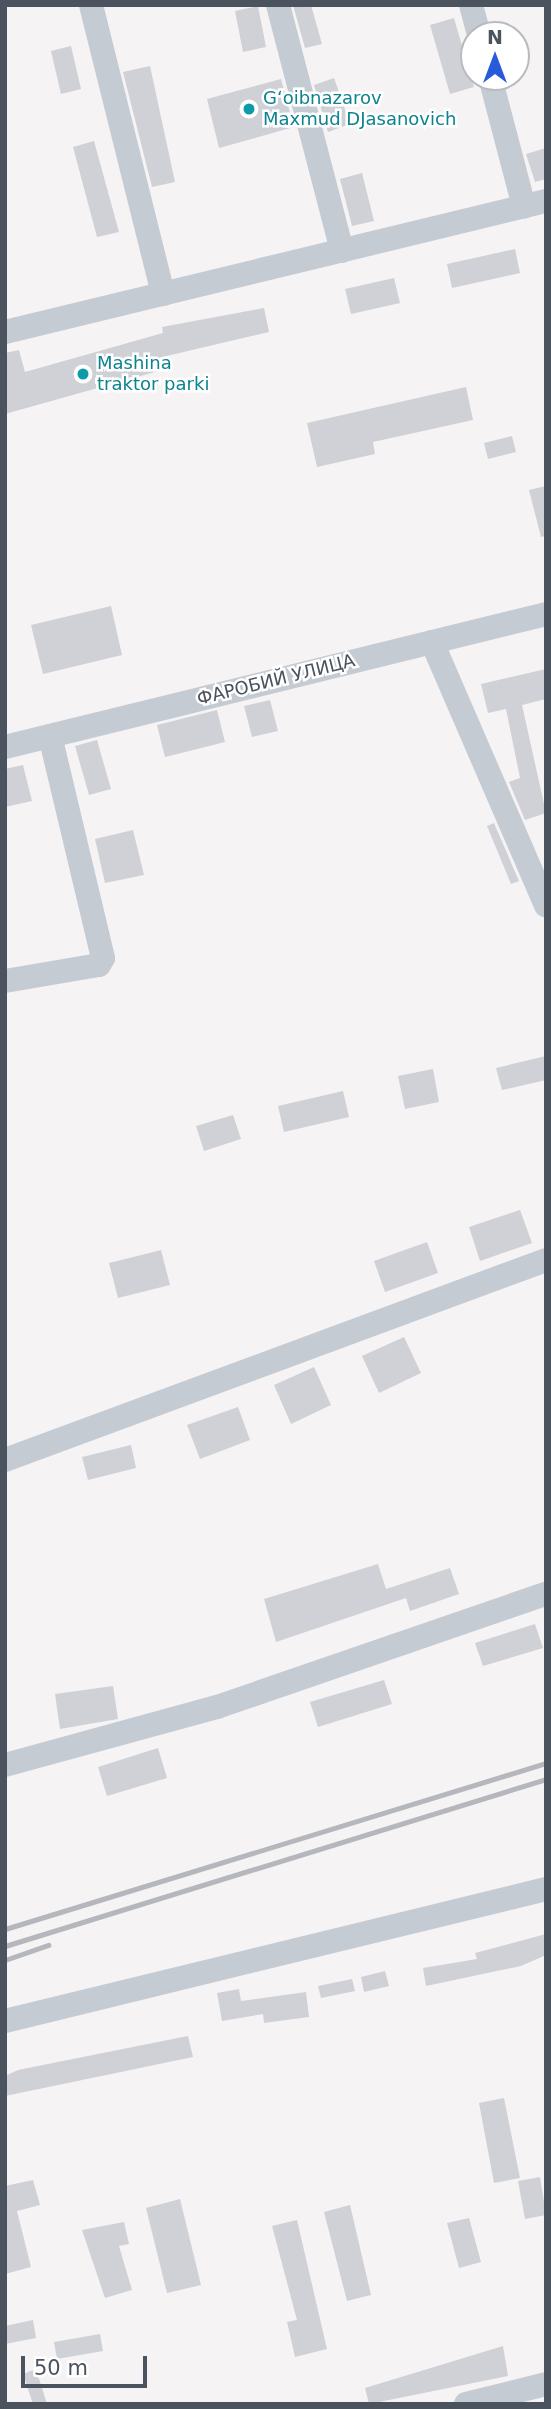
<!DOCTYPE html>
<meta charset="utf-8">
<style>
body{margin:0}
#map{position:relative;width:551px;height:2409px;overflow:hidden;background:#f5f3f3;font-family:"DejaVu Sans",sans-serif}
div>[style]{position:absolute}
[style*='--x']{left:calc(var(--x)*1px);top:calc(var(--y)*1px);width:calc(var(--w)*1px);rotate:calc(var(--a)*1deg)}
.building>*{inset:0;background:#d0d1d6}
.minor>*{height:24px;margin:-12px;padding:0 12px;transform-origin:12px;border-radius:12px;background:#c5cbd3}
.rail>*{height:5px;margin:-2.5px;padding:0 2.5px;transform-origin:2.5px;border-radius:2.5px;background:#b5b7bc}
.dots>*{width:19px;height:19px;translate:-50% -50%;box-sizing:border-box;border:4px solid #fff;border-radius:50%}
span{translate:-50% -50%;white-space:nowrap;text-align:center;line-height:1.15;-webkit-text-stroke:5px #fff;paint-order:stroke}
.culture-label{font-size:18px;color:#0d838f}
.left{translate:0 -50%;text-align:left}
.street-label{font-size:18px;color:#4b535f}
.frame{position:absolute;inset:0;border:7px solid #4b535f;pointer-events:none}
.north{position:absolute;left:460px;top:21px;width:70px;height:70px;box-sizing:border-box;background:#fff;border:2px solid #b7babf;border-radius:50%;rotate:0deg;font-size:19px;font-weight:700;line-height:28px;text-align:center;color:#4b535f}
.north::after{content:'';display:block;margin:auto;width:24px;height:32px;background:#285bd9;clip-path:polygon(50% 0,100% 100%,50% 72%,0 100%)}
.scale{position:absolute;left:21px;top:2356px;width:126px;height:32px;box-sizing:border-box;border:4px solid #4b535f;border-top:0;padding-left:9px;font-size:21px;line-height:24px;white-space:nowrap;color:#4b535f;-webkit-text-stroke:5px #fff;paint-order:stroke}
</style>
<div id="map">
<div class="building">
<div style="clip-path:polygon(293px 5px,311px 5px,322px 44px,305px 48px)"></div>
<div style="clip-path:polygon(258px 6px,266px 47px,243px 52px,235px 11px)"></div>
<div style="clip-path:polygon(454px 18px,474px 87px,450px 94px,430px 25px)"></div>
<div style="clip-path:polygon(71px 46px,81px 89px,61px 94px,51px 51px)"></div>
<div style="clip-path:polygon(150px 66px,175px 182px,152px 187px,123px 72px)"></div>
<div style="clip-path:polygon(334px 78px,350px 124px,328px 132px,314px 85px)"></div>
<div style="clip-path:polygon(281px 79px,294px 127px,219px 148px,207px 99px)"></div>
<div style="clip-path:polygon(94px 141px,119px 232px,97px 237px,73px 147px)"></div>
<div style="clip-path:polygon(546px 148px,546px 179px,535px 182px,526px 154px)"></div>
<div style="clip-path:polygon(362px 173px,374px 221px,352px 226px,340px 179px)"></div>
<div style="clip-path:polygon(515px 249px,520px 273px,452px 288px,447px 264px)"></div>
<div style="clip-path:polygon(394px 278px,400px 303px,351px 314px,345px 289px)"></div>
<div style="clip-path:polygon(264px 308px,269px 332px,158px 358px,162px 370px,5px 414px,5px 353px,19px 350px,25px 372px,163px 333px,162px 327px)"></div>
<div style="clip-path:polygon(466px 387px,473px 420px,373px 442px,375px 454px,317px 467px,307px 423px)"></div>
<div style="clip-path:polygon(512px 436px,516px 452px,488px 459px,484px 443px)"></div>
<div style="clip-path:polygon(546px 486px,546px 536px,541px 537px,529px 490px)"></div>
<div style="clip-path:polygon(111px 606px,122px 655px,43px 674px,31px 625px)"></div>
<div style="clip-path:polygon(546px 669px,546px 699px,522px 705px,546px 813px,525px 820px,509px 782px,520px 778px,506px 709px,488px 713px,481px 684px)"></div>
<div style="clip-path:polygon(270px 700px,278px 731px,252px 737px,244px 706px)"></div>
<div style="clip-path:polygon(217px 710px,225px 742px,165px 757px,157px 725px)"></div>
<div style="clip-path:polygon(97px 740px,111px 789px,89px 795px,75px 746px)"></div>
<div style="clip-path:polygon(23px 765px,32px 801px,5px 807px,5px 769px)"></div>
<div style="clip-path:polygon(494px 823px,519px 881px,511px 884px,487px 826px)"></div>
<div style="clip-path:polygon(133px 830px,144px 875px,105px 883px,95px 839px)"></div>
<div style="clip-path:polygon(546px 1056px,546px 1080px,502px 1090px,496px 1068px)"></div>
<div style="clip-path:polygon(433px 1069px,439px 1102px,405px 1109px,398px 1076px)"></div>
<div style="clip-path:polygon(343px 1091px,349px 1117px,284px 1132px,278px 1106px)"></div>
<div style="clip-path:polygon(233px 1115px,241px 1139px,204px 1151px,196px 1126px)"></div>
<div style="clip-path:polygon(520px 1210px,532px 1243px,480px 1261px,469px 1227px)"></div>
<div style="clip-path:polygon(427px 1242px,438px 1273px,385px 1292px,374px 1261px)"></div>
<div style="clip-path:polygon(161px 1250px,170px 1285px,118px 1298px,109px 1263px)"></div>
<div style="clip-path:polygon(404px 1337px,421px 1373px,379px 1393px,362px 1356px)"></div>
<div style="clip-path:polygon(314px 1367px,331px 1405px,291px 1424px,274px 1385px)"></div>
<div style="clip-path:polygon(238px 1407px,250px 1440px,200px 1459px,187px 1425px)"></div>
<div style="clip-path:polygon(131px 1445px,136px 1468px,88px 1480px,82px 1457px)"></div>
<div style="clip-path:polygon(378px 1564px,386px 1589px,450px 1568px,459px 1594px,410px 1611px,406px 1598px,276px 1642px,264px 1599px)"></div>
<div style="clip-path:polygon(535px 1624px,543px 1648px,483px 1666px,475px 1643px)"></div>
<div style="clip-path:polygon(384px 1680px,392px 1704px,318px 1727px,310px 1702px)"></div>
<div style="clip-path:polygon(113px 1686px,118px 1719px,60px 1729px,55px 1694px)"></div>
<div style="clip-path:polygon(158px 1748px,167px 1778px,107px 1796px,98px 1767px)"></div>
<div style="clip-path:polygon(546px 1934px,546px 1955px,521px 1966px,426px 1986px,423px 1968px,477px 1959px,475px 1953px)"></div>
<div style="clip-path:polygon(385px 1971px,389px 1986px,364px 1992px,361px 1977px)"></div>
<div style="clip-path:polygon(352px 1979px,355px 1991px,321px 1998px,318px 1986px)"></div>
<div style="clip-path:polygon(239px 1989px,241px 2001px,306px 1992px,309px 2017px,264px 2023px,263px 2014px,222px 2021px,217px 1993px)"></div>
<div style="clip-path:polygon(188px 2036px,193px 2057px,5px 2096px,5px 2076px,18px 2070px)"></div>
<div style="clip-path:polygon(504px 2098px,520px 2178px,494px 2183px,479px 2103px)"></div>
<div style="clip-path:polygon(540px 2177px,546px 2215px,525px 2219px,518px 2181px)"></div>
<div style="clip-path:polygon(33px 2180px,40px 2205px,17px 2211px,31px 2267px,5px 2274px,5px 2186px)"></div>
<div style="clip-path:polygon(180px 2199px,201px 2285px,167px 2293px,146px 2208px)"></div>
<div style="clip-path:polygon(350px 2205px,371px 2295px,347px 2301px,324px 2212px)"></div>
<div style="clip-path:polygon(469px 2218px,481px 2262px,459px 2268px,447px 2223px)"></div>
<div style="clip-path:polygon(297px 2220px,327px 2349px,295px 2357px,287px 2322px,297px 2320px,272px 2226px)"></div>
<div style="clip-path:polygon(124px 2222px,129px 2244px,119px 2246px,132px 2290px,105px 2298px,82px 2230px)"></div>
<div style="clip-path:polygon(33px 2320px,36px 2338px,5px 2344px,5px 2326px)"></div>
<div style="clip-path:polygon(100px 2334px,103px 2351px,57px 2359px,54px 2342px)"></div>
<div style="clip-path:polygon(503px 2346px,508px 2376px,369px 2404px,365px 2388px)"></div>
<div style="clip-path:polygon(36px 2369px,47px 2404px,33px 2404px,23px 2374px)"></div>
</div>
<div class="minor">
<div style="--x:91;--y:5;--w:298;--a:76"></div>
<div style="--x:278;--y:5;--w:254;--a:75.4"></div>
<div style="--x:471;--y:5;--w:31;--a:75"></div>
<div style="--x:490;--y:77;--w:134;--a:75.3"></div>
<div style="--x:5;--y:332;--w:557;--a:-13.61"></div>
<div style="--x:432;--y:642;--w:287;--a:66.6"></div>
<div style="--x:5;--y:747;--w:557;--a:-13.81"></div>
<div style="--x:5;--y:981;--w:95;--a:-9.7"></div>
<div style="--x:99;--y:965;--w:8;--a:-60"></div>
<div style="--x:103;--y:958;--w:228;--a:-103.4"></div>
<div style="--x:5;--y:1460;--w:577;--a:-20.29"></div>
<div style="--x:5;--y:1765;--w:220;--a:-15.3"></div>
<div style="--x:217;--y:1707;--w:348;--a:-19"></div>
<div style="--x:5;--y:2021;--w:557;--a:-13.71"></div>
<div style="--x:466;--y:2404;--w:82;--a:-14"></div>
</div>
<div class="rail">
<div style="--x:5;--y:1929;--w:566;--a:-17.06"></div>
<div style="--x:5;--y:1946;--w:566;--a:-17.15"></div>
<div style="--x:5;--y:1960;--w:46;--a:-19.2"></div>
</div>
<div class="dots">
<div style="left:249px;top:109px;background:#0f9aa8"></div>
<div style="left:83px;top:374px;background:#0f9aa8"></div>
</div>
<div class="culture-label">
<span class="left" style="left:263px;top:109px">Gʻoibnazarov<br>Maxmud DJasanovich</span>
<span class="left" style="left:97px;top:374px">Mashina<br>traktor parki</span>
</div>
<div class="street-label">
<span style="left:276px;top:680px;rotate:-14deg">ФАРОБИЙ УЛИЦА</span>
</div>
<div class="frame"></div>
<div class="north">N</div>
<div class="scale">50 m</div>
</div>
